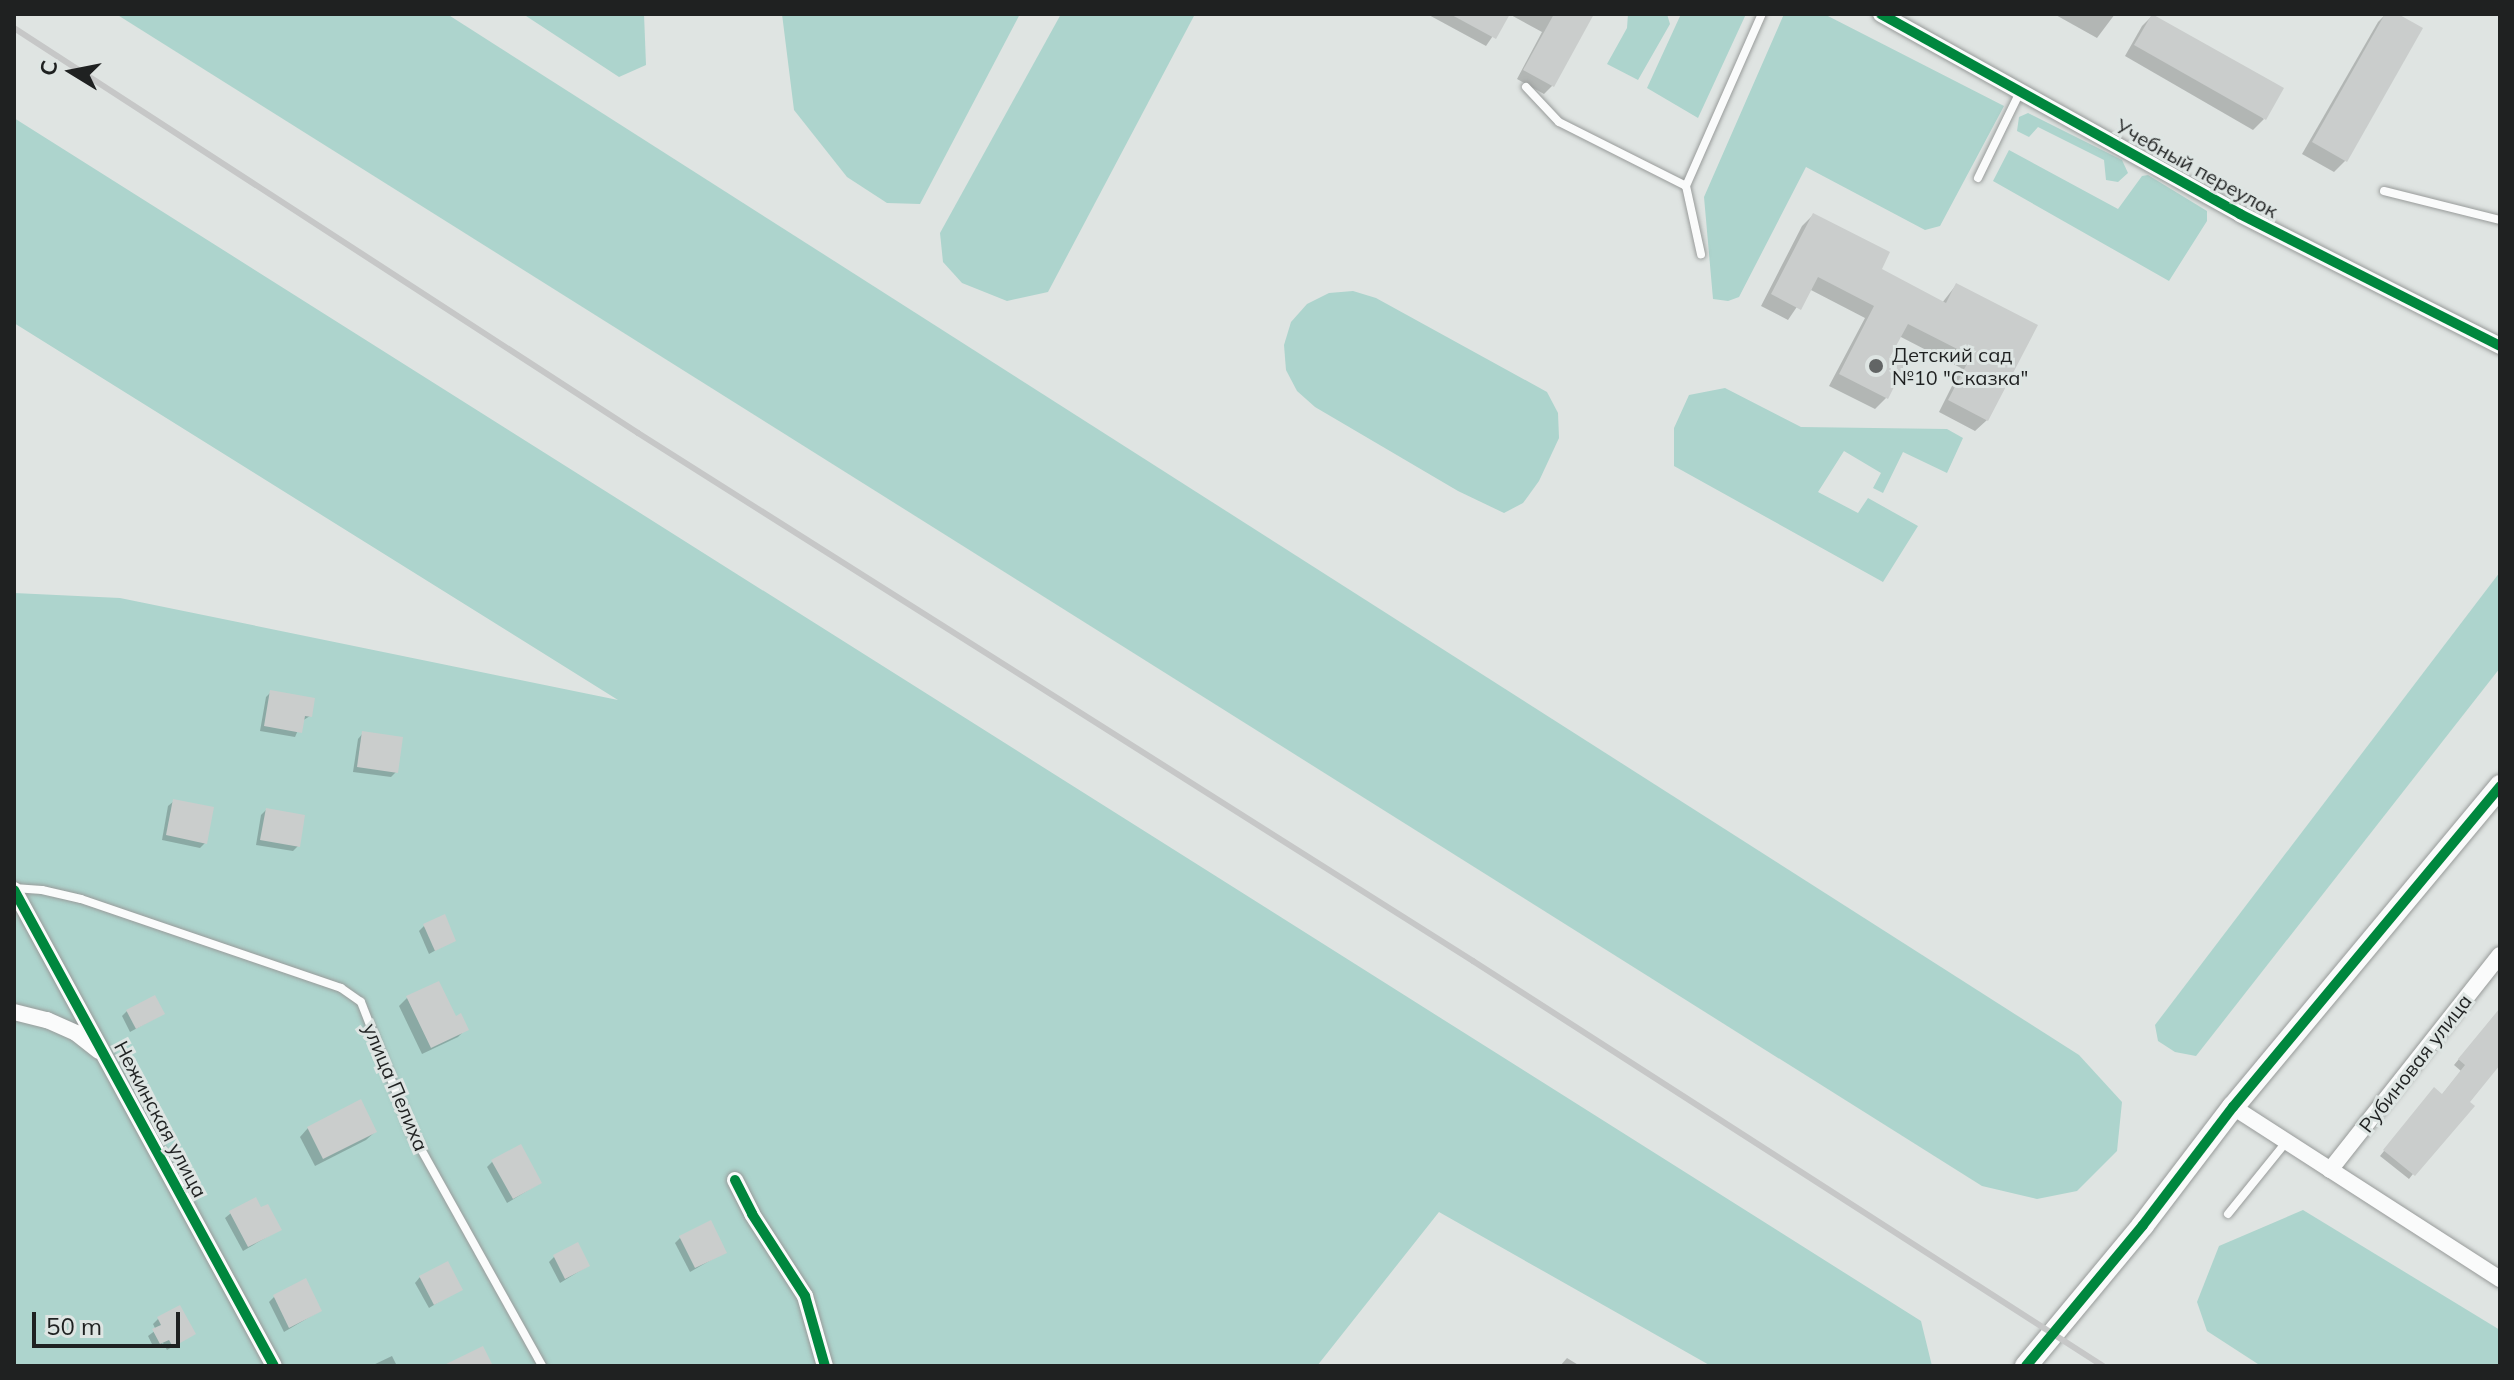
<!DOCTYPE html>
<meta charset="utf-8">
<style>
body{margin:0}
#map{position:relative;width:2514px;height:1380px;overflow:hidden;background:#dfe4e2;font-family:Mulish,sans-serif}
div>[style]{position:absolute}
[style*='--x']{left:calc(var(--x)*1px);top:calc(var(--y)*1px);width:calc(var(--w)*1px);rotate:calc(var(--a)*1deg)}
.green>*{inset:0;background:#add4cd}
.shadow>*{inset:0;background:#0003}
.building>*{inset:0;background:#cacdcc}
.roads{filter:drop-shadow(0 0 2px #989b9a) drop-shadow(0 0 2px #989b9a)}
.lane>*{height:8px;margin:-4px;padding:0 4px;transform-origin:4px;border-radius:4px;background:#fafbfb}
.street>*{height:16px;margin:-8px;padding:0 8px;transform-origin:8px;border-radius:8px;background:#fafbfb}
.secondary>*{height:22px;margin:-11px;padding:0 11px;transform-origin:11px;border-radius:11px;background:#fafbfb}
.rail>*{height:6px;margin:-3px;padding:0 3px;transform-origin:3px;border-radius:3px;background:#c6c7c7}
.cycleway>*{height:10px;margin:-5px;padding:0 5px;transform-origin:5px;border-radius:5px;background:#00873e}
.dots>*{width:22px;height:22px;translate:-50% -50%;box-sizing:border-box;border:4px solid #dee5e3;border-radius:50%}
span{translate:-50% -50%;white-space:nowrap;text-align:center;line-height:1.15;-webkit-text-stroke:6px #dee5e3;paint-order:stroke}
.street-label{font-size:20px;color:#1f2121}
.poi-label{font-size:20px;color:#1f2121}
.left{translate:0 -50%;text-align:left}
.frame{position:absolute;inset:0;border:16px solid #1f2121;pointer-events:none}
.north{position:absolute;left:32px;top:32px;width:80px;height:80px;-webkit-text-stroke:6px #dee5e3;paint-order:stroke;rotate:280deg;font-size:22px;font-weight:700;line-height:32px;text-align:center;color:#1f2121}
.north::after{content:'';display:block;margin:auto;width:28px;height:36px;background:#1f2121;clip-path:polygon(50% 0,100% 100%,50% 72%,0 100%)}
.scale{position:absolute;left:32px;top:1312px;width:148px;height:36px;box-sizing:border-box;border:4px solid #1f2121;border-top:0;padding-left:10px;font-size:24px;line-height:28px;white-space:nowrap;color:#1f2121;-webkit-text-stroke:6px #dee5e3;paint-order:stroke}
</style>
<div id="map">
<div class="green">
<div style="clip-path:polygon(116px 14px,447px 14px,2079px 1055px,2122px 1102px,2117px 1151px,2077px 1191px,2037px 1199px,1982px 1186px)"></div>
<div style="clip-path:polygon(523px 14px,644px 14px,646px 65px,619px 77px)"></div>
<div style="clip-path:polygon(782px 14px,1020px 14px,920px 204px,887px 203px,847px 177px,794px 110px)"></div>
<div style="clip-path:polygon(1061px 14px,1195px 14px,1048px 292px,1007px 301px,962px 283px,943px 262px,940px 233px)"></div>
<div style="clip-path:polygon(1628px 14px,1667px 14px,1670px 24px,1638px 80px,1607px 64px,1627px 28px)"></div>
<div style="clip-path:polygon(1681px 14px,1746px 14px,1698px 118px,1647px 88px)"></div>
<div style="clip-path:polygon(1784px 14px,1824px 14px,2004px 106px,1940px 226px,1925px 230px,1806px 167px,1739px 297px,1728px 301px,1713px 299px,1704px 197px)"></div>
<div style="clip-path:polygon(2028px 113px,2122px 160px,2128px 173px,2118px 182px,2106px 180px,2104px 160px,2038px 127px,2029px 137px,2017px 131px,2019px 117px)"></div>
<div style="clip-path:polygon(14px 118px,1921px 1321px,1932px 1366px,1711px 1366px,1439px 1212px,1317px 1366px,14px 1366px,14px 593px,120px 598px,618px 700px,14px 323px)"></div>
<div style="clip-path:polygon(2009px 150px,2118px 209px,2142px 176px,2148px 175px,2207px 211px,2207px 221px,2169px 281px,1993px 181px)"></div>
<div style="clip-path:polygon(1353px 291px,1376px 298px,1547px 392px,1558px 413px,1559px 438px,1539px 481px,1523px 503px,1504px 513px,1458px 491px,1315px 407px,1297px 391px,1286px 370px,1284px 345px,1291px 322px,1307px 304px,1329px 293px)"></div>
<div style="clip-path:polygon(1725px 388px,1801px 427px,1947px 429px,1963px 438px,1947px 473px,1903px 452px,1883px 493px,1873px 488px,1881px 473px,1844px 451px,1818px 492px,1858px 513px,1868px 498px,1918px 526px,1883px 582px,1674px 466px,1674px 428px,1689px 395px)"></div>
<div style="clip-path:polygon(2500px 572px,2500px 668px,2196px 1056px,2175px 1052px,2158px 1041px,2155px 1025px)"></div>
<div style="clip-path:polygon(2303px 1210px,2500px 1330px,2500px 1366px,2261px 1366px,2207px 1331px,2197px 1302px,2219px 1246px)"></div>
</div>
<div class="shadow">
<div style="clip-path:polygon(1427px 14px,1508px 14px,1486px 46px)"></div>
<div style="clip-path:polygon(1509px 14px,1592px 14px,1552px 86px,1544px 94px,1517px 79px,1542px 32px)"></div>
<div style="clip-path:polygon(2054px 14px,2115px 14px,2097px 38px)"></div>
<div style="clip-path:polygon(2386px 14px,2394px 14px,2345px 161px,2334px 172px,2302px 154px,2378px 22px)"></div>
<div style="clip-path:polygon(2153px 15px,2264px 119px,2253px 130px,2125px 56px,2142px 26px)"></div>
<div style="clip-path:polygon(1813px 215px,1879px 270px,1942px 303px,1956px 285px,1987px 420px,1975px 431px,1939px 412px,1961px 368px,1899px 336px,1888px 358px,1902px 366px,1886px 398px,1875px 409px,1829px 386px,1865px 318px,1809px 289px,1788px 320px,1761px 306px,1802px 226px)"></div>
<div style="clip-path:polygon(271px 692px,310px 716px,302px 721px,295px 737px,260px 731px,266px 697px)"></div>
<div style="clip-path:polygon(363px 733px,396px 772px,391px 777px,353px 772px,358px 739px)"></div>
<div style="clip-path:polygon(174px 801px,205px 843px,200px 848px,162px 840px,168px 806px)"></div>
<div style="clip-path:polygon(266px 810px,298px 846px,293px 851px,256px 845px,261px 815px)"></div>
<div style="clip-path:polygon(424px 926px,454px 940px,429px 954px,419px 931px)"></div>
<div style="clip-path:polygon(407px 998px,455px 1018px,466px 1029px,458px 1037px,422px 1054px,399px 1006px)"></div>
<div style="clip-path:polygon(2500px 1009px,2500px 1063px,2409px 1179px,2380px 1156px,2429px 1095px,2441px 1096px,2461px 1071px,2454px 1065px)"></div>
<div style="clip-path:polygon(127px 1011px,163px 1014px,130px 1032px,122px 1016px)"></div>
<div style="clip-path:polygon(308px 1128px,375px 1132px,366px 1140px,315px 1166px,300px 1137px)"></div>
<div style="clip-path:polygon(493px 1161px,540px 1183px,507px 1203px,487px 1167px)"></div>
<div style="clip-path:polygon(260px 1210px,279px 1230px,243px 1251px,225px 1218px,231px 1213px)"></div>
<div style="clip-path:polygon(680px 1238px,725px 1252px,690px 1272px,675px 1243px)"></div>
<div style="clip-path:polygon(554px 1257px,588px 1266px,560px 1283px,549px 1262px)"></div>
<div style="clip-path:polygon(420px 1277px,460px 1289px,429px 1308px,415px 1283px)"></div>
<div style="clip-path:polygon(274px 1297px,320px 1311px,284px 1332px,269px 1302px)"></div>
<div style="clip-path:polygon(158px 1319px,194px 1334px,167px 1350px,163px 1343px,154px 1348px,148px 1336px,156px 1330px,153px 1324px)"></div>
<div style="clip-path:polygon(392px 1356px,397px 1366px,371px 1366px)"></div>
<div style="clip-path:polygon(1567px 1358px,1580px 1366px,1560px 1366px)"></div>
</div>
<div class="building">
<div style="clip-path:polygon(1450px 14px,1510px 14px,1496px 39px)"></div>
<div style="clip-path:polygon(1554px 14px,1594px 14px,1554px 87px,1523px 70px)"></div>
<div style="clip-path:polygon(2152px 14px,2284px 88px,2266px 120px,2134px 45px)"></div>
<div style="clip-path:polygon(2385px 14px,2398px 14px,2423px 28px,2347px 162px,2312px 142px)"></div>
<div style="clip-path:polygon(1813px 213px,1890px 252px,1882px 269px,1946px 303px,1956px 283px,2038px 325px,1988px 421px,1948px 400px,1971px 356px,1908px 324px,1890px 357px,1905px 365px,1888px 399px,1839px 374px,1874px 306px,1818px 277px,1801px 310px,1771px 294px)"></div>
<div style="clip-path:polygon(270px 690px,315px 698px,312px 717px,305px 716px,302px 733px,264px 726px)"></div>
<div style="clip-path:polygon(362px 731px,403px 737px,398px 773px,357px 767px)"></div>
<div style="clip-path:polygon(173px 799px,214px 807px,207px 844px,166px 835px)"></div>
<div style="clip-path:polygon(266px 808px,305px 815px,300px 847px,260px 840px)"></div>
<div style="clip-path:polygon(445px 914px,456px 941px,435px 951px,423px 924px)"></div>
<div style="clip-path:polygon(439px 981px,456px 1016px,461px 1013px,469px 1030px,431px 1048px,406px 996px)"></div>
<div style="clip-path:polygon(155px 995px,165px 1014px,136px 1029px,126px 1010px)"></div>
<div style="clip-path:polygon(2500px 1008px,2500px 1065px,2470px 1102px,2475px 1106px,2415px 1176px,2383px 1150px,2434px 1087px,2442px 1094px,2465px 1065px,2458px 1059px)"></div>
<div style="clip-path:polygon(361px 1099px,377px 1132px,323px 1159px,307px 1127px)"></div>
<div style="clip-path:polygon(521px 1144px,542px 1183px,513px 1199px,491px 1160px)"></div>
<div style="clip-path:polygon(256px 1197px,261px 1207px,268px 1204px,282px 1230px,248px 1247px,229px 1211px)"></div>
<div style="clip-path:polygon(711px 1220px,727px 1253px,695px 1268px,679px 1236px)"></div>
<div style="clip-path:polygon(578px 1242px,590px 1266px,565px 1279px,553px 1255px)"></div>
<div style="clip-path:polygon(448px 1261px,463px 1290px,434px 1305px,419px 1276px)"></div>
<div style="clip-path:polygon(306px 1278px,322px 1311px,289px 1328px,273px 1295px)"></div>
<div style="clip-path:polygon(180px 1305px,196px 1334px,173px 1347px,169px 1340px,160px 1344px,152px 1329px,161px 1325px,157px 1317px)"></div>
<div style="clip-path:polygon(483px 1346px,493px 1366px,442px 1366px)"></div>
</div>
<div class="roads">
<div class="lane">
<div style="--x:1526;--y:87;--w:48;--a:46.7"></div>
<div style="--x:1559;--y:122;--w:142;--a:26.7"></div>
<div style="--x:1686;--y:186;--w:188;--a:-66.2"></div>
<div style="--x:1978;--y:178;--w:96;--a:-64"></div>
<div style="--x:1686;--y:186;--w:70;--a:77.6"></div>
<div style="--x:2384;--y:191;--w:120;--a:14"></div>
<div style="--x:14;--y:888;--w:28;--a:4"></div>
<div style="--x:42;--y:890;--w:40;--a:13"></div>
<div style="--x:81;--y:899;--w:275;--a:18.9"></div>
<div style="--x:341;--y:988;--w:24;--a:35"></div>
<div style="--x:361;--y:1002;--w:141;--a:68.7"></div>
<div style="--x:412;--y:1133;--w:267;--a:60.8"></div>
<div style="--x:2228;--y:1214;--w:92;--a:-51.1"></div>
</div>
<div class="street">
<div style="--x:1881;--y:14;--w:411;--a:29.1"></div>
<div style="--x:2240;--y:214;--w:292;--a:26.9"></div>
<div style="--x:14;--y:890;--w:542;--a:61.36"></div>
<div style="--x:14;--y:1012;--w:34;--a:14"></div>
<div style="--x:47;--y:1020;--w:32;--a:24"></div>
<div style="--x:76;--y:1033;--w:29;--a:38"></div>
<div style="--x:2233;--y:1107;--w:318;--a:32.8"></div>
<div style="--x:2330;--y:1170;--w:274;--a:-51.7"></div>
<div style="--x:735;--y:1180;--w:38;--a:63"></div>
<div style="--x:752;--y:1214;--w:98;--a:57.1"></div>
<div style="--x:805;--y:1296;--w:73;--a:74.1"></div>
</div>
<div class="secondary">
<div style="--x:2026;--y:1366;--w:183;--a:-50.3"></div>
<div style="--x:2143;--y:1225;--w:148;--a:-52.7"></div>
<div style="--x:2233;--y:1107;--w:418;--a:-50.2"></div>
</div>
</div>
<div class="rail">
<div style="--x:14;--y:28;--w:744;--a:32.99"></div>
<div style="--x:638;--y:433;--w:988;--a:32.31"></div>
<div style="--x:1473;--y:961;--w:749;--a:32.74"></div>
</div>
<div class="cycleway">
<div style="--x:1881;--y:14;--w:411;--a:29.1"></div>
<div style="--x:2240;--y:214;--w:292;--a:26.9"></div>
<div style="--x:14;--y:890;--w:542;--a:61.36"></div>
<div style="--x:735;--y:1180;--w:38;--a:63"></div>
<div style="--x:752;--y:1214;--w:98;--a:57.1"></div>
<div style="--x:805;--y:1296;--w:73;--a:74.1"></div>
<div style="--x:2026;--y:1366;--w:183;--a:-50.3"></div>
<div style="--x:2143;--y:1225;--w:148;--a:-52.7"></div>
<div style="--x:2233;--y:1107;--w:418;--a:-50.2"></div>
</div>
<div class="dots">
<div style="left:1876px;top:366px;background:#626565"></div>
</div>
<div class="street-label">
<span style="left:2197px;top:168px;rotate:29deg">Учебный переулок</span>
<span style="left:2415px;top:1063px;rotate:-52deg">Рубиновая улица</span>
<span style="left:396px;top:1087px;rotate:67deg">улица Пелиха</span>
<span style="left:161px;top:1119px;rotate:62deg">Нежинская улица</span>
</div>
<div class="poi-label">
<span class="left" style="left:1892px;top:366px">Детский сад<br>№10 "Сказка"</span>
</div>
<div class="frame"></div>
<div class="north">С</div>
<div class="scale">50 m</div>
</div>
